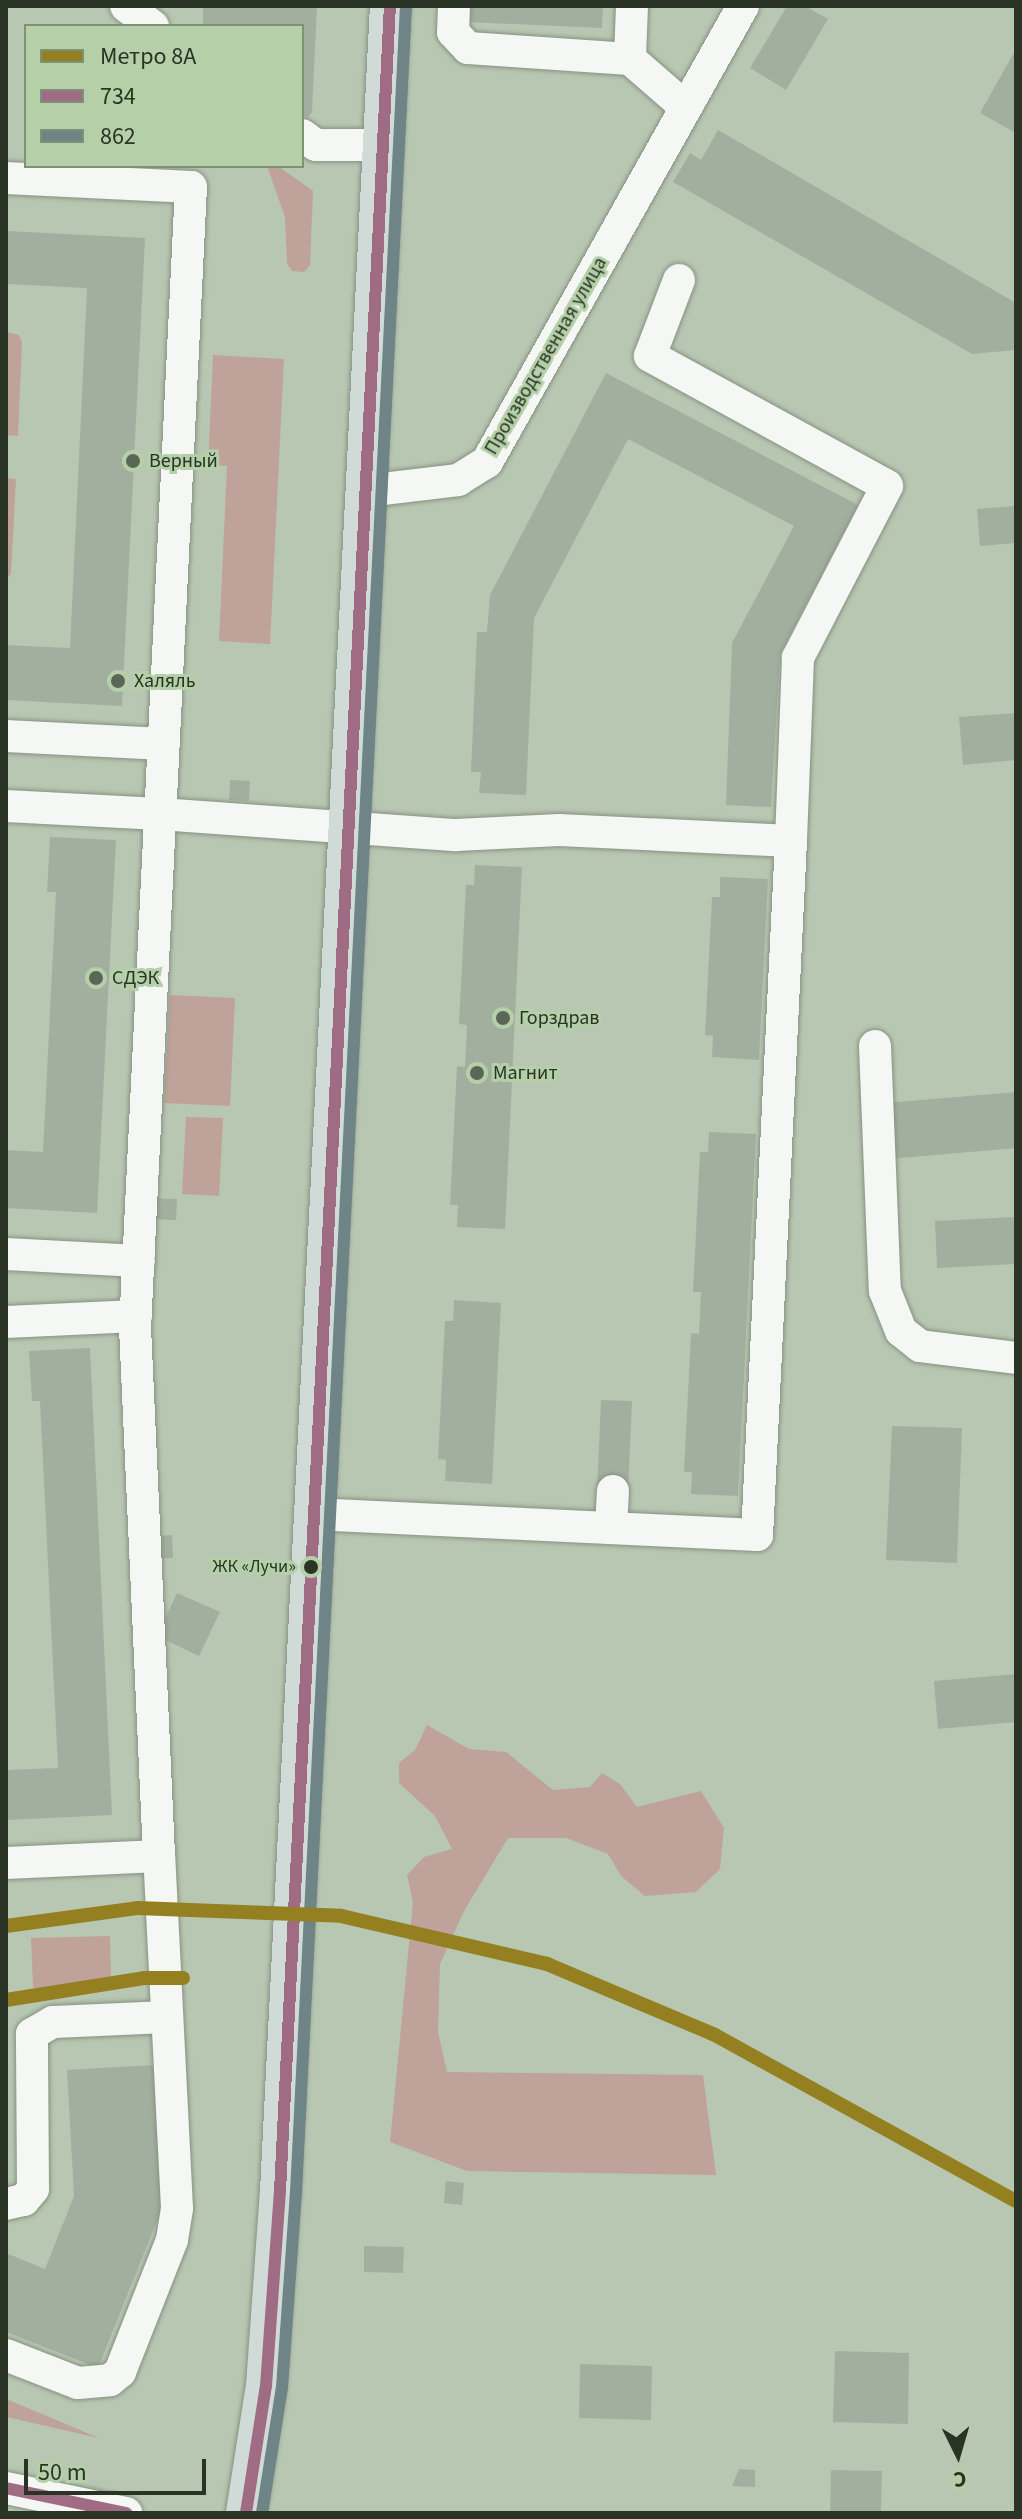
<!DOCTYPE html>
<meta charset="utf-8">
<style>
body{margin:0}
#map{position:relative;width:1022px;height:2519px;overflow:hidden;background:#b8c7b2;font-family:"Source Sans 3",sans-serif}
div>[style]{position:absolute}
[style*='--x']{left:calc(var(--x)*1px);top:calc(var(--y)*1px);width:calc(var(--w)*1px);rotate:calc(var(--a)*1deg)}
.green>*{inset:0;background:#bfa29a}
.building>*{inset:0;background:#a3af9e}
.roads{filter:drop-shadow(0 0 2px #879282) drop-shadow(0 0 2px #879282)}
.minor>*{height:32px;margin:-16px;padding:0 16px;transform-origin:16px;border-radius:16px;background:#f4f7f3}
.major>*{height:40px;margin:-20px;padding:0 20px;transform-origin:20px;border-radius:20px;background:#d0dbd7}
.bus-1>*{height:12px;margin:-6px;padding:0 6px;transform-origin:6px;border-radius:6px;background:#9f6c84}
.bus-2>*{height:12px;margin:-6px;padding:0 6px;transform-origin:6px;border-radius:6px;background:#6e8487}
.metro-1>*{height:14px;margin:-7px;padding:0 7px;transform-origin:7px;border-radius:7px;background:#948020}
.dots>*{width:22px;height:22px;translate:-50% -50%;box-sizing:border-box;border:4px solid #b5d0a9;border-radius:50%}
span{translate:-50% -50%;white-space:nowrap;text-align:center;line-height:1.15;-webkit-text-stroke:6px #b5d0a9;paint-order:stroke}
.bus-label{font-size:18px;color:#293424}
.right{translate:-100% -50%;text-align:right}
.street-label{font-size:20px;color:#293424}
.poi-label{font-size:20px;color:#293424}
.left{translate:0 -50%;text-align:left}
.frame{position:absolute;inset:0;border:8px solid #293424;pointer-events:none}
.legend{position:absolute;left:24px;top:24px;width:280px;height:144px;box-sizing:border-box;background:#b5d0a9;border:2px solid #7d9274;margin:0;padding:10px 14px;list-style:none;font-size:24px;color:#293424}
.legend li{display:flex;align-items:center;gap:16px;height:40px}
.legend b{width:40px;border:2px solid #7d9274}
.north{position:absolute;left:918px;top:2415px;width:80px;height:80px;-webkit-text-stroke:6px #b5d0a9;paint-order:stroke;rotate:175deg;font-size:22px;font-weight:700;line-height:32px;text-align:center;color:#293424}
.north::after{content:'';display:block;margin:auto;width:28px;height:36px;background:#293424;clip-path:polygon(50% 0,100% 100%,50% 72%,0 100%)}
.scale{position:absolute;left:24px;top:2459px;width:182px;height:36px;box-sizing:border-box;border:4px solid #293424;border-top:0;padding-left:10px;font-size:24px;line-height:28px;white-space:nowrap;color:#293424;-webkit-text-stroke:6px #b5d0a9;paint-order:stroke}
</style>
<div id="map">
<div class="green">
<div style="clip-path:polygon(267px 166px,278px 166px,313px 191px,310px 265px,304px 272px,292px 271px,287px 263px,285px 217px)"></div>
<div style="clip-path:polygon(6px 332px,19px 335px,22px 343px,18px 436px,6px 435px)"></div>
<div style="clip-path:polygon(213px 355px,284px 359px,270px 644px,219px 641px,227px 466px,208px 465px)"></div>
<div style="clip-path:polygon(6px 478px,16px 479px,11px 573px,6px 581px)"></div>
<div style="clip-path:polygon(170px 995px,235px 998px,230px 1106px,164px 1103px)"></div>
<div style="clip-path:polygon(186px 1117px,223px 1118px,219px 1196px,182px 1194px)"></div>
<div style="clip-path:polygon(427px 1725px,469px 1749px,506px 1752px,553px 1790px,590px 1787px,602px 1773px,620px 1784px,637px 1807px,701px 1791px,724px 1828px,720px 1869px,696px 1892px,645px 1896px,621px 1876px,608px 1854px,566px 1838px,508px 1838px,464px 1911px,440px 1964px,438px 2032px,447px 2072px,703px 2075px,716px 2175px,467px 2171px,390px 2142px,413px 1902px,407px 1875px,424px 1857px,452px 1849px,435px 1816px,399px 1783px,399px 1763px,415px 1750px)"></div>
<div style="clip-path:polygon(110px 1936px,111px 1986px,33px 1988px,31px 1938px)"></div>
<div style="clip-path:polygon(6px 2399px,99px 2438px,6px 2417px)"></div>
</div>
<div class="building">
<div style="clip-path:polygon(203px 6px,317px 6px,312px 112px,307px 118px,302px 114px,302px 26px,203px 26px)"></div>
<div style="clip-path:polygon(466px 6px,603px 6px,602px 28px,466px 22px)"></div>
<div style="clip-path:polygon(787px 6px,805px 6px,828px 19px,786px 90px,750px 68px)"></div>
<div style="clip-path:polygon(1016px 49px,1016px 133px,980px 113px)"></div>
<div style="clip-path:polygon(718px 130px,1016px 303px,1016px 350px,972px 354px,673px 182px,690px 153px,701px 160px)"></div>
<div style="clip-path:polygon(6px 231px,145px 238px,122px 706px,6px 700px,6px 645px,70px 648px,87px 288px,6px 284px)"></div>
<div style="clip-path:polygon(606px 373px,858px 505px,780px 654px,771px 807px,726px 805px,732px 643px,794px 526px,628px 439px,534px 618px,526px 795px,479px 793px,481px 772px,471px 772px,477px 632px,487px 632px,490px 595px)"></div>
<div style="clip-path:polygon(1016px 506px,1016px 543px,980px 546px,977px 509px)"></div>
<div style="clip-path:polygon(1016px 713px,1016px 760px,963px 765px,959px 717px)"></div>
<div style="clip-path:polygon(230px 780px,250px 781px,249px 801px,229px 800px)"></div>
<div style="clip-path:polygon(50px 837px,116px 840px,97px 1213px,6px 1208px,6px 1150px,43px 1152px,56px 892px,47px 892px)"></div>
<div style="clip-path:polygon(475px 865px,522px 867px,505px 1229px,457px 1227px,458px 1205px,450px 1205px,457px 1066px,465px 1067px,467px 1025px,459px 1024px,466px 885px,474px 885px)"></div>
<div style="clip-path:polygon(720px 877px,768px 879px,759px 1060px,712px 1057px,713px 1036px,705px 1035px,712px 897px,720px 897px)"></div>
<div style="clip-path:polygon(1016px 1092px,1016px 1148px,889px 1159px,885px 1103px)"></div>
<div style="clip-path:polygon(709px 1132px,756px 1134px,738px 1496px,691px 1494px,692px 1472px,684px 1472px,691px 1333px,699px 1334px,701px 1292px,693px 1292px,700px 1152px,708px 1152px)"></div>
<div style="clip-path:polygon(154px 1198px,177px 1199px,176px 1220px,153px 1219px)"></div>
<div style="clip-path:polygon(1016px 1217px,1016px 1264px,937px 1268px,935px 1221px)"></div>
<div style="clip-path:polygon(454px 1300px,501px 1303px,492px 1484px,445px 1481px,446px 1460px,438px 1459px,445px 1321px,453px 1321px)"></div>
<div style="clip-path:polygon(90px 1348px,112px 1815px,6px 1820px,6px 1770px,58px 1768px,40px 1401px,32px 1401px,29px 1351px)"></div>
<div style="clip-path:polygon(601px 1400px,632px 1401px,628px 1492px,597px 1490px)"></div>
<div style="clip-path:polygon(892px 1426px,962px 1428px,957px 1563px,886px 1560px)"></div>
<div style="clip-path:polygon(172px 1535px,173px 1558px,152px 1559px,151px 1536px)"></div>
<div style="clip-path:polygon(177px 1593px,220px 1612px,199px 1656px,157px 1636px)"></div>
<div style="clip-path:polygon(1016px 1674px,1016px 1722px,938px 1729px,934px 1681px)"></div>
<div style="clip-path:polygon(154px 2065px,162px 2208px,98px 2368px,6px 2332px,6px 2253px,45px 2269px,74px 2196px,67px 2070px)"></div>
<div style="clip-path:polygon(446px 2181px,464px 2183px,462px 2205px,444px 2203px)"></div>
<div style="clip-path:polygon(364px 2246px,404px 2247px,403px 2273px,364px 2272px)"></div>
<div style="clip-path:polygon(835px 2351px,909px 2353px,908px 2424px,833px 2422px)"></div>
<div style="clip-path:polygon(580px 2364px,652px 2366px,651px 2420px,579px 2418px)"></div>
<div style="clip-path:polygon(739px 2469px,755px 2470px,755px 2487px,732px 2486px)"></div>
<div style="clip-path:polygon(831px 2470px,882px 2471px,881px 2513px,830px 2513px)"></div>
</div>
<div class="roads">
<div class="minor">
<div style="--x:126;--y:6;--w:34;--a:37"></div>
<div style="--x:454;--y:6;--w:26;--a:92"></div>
<div style="--x:453;--y:32;--w:22;--a:47"></div>
<div style="--x:468;--y:48;--w:162;--a:3.9"></div>
<div style="--x:632;--y:6;--w:53;--a:92.2"></div>
<div style="--x:630;--y:59;--w:72;--a:41"></div>
<div style="--x:302;--y:135;--w:17;--a:36"></div>
<div style="--x:316;--y:145;--w:68;--a:0"></div>
<div style="--x:6;--y:178;--w:185;--a:2.8"></div>
<div style="--x:191;--y:187;--w:1141;--a:92.81"></div>
<div style="--x:135;--y:1327;--w:530;--a:87.4"></div>
<div style="--x:159;--y:1856;--w:153;--a:177.4"></div>
<div style="--x:679;--y:280;--w:81;--a:110.9"></div>
<div style="--x:650;--y:356;--w:270;--a:28.7"></div>
<div style="--x:887;--y:486;--w:194;--a:117.4"></div>
<div style="--x:798;--y:658;--w:183;--a:92.2"></div>
<div style="--x:366;--y:491;--w:93;--a:-6.8"></div>
<div style="--x:458;--y:480;--w:34;--a:-32"></div>
<div style="--x:487;--y:462;--w:523;--a:-60.69"></div>
<div style="--x:6;--y:736;--w:158;--a:2.9"></div>
<div style="--x:6;--y:806;--w:154;--a:3"></div>
<div style="--x:160;--y:814;--w:297;--a:4.1"></div>
<div style="--x:456;--y:835;--w:103;--a:-2.8"></div>
<div style="--x:559;--y:830;--w:232;--a:2.7"></div>
<div style="--x:791;--y:841;--w:695;--a:92.8"></div>
<div style="--x:757;--y:1535;--w:440;--a:-177.3"></div>
<div style="--x:875;--y:1046;--w:245;--a:87.7"></div>
<div style="--x:885;--y:1291;--w:43;--a:68.2"></div>
<div style="--x:901;--y:1331;--w:24;--a:38"></div>
<div style="--x:920;--y:1346;--w:97;--a:7.1"></div>
<div style="--x:6;--y:1254;--w:133;--a:3"></div>
<div style="--x:6;--y:1322;--w:130;--a:-2.6"></div>
<div style="--x:611;--y:1528;--w:37;--a:-87"></div>
<div style="--x:6;--y:2204;--w:18;--a:-13"></div>
<div style="--x:24;--y:2200;--w:14;--a:-51"></div>
<div style="--x:33;--y:2189;--w:155;--a:-90.4"></div>
<div style="--x:32;--y:2034;--w:24;--a:-30"></div>
<div style="--x:53;--y:2022;--w:114;--a:-2.5"></div>
<div style="--x:6;--y:2355;--w:77;--a:21.3"></div>
<div style="--x:78;--y:2383;--w:32;--a:-5"></div>
<div style="--x:110;--y:2380;--w:13;--a:-39"></div>
<div style="--x:120;--y:2372;--w:142;--a:-68.5"></div>
<div style="--x:172;--y:2240;--w:32;--a:-81"></div>
<div style="--x:177;--y:2208;--w:352;--a:-92.9"></div>
<div style="--x:6;--y:2488;--w:123;--a:11.8"></div>
</div>
<div class="major">
<div style="--x:246;--y:2513;--w:129;--a:-81.1"></div>
<div style="--x:266;--y:2386;--w:196;--a:-85.9"></div>
<div style="--x:280;--y:2191;--w:2188;--a:-87.12"></div>
</div>
</div>
<div class="bus-1">
<div style="--x:6;--y:2488;--w:123;--a:11.8"></div>
<div style="--x:246;--y:2513;--w:129;--a:-81.1"></div>
<div style="--x:266;--y:2386;--w:196;--a:-85.9"></div>
<div style="--x:280;--y:2191;--w:2188;--a:-87.12"></div>
</div>
<div class="bus-2">
<div style="--x:262;--y:2513;--w:128;--a:-81"></div>
<div style="--x:282;--y:2387;--w:196;--a:-85.9"></div>
<div style="--x:296;--y:2192;--w:2188;--a:-87.12"></div>
</div>
<div class="metro-1">
<div style="--x:6;--y:1926;--w:132;--a:-7.8"></div>
<div style="--x:137;--y:1908;--w:204;--a:2.2"></div>
<div style="--x:341;--y:1916;--w:212;--a:13.1"></div>
<div style="--x:547;--y:1964;--w:182;--a:22.9"></div>
<div style="--x:715;--y:2035;--w:344;--a:28.9"></div>
<div style="--x:6;--y:2000;--w:141;--a:-9"></div>
<div style="--x:145;--y:1978;--w:38;--a:0"></div>
</div>
<div class="dots">
<div style="left:133px;top:461px;background:#5b6756"></div>
<div style="left:118px;top:681px;background:#5b6756"></div>
<div style="left:96px;top:978px;background:#5b6756"></div>
<div style="left:503px;top:1018px;background:#5b6756"></div>
<div style="left:477px;top:1073px;background:#5b6756"></div>
<div style="left:311px;top:1567px;background:#293424"></div>
</div>
<div class="bus-label">
<span class="right" style="left:296px;top:1567px">ЖК «Лучи»</span>
</div>
<div class="street-label">
<span style="left:546px;top:356px;rotate:-60deg">Производственная улица</span>
</div>
<div class="poi-label">
<span class="left" style="left:149px;top:461px">Верный</span>
<span class="left" style="left:134px;top:681px">Халяль</span>
<span class="left" style="left:112px;top:978px">СДЭК</span>
<span class="left" style="left:519px;top:1018px">Горздрав</span>
<span class="left" style="left:493px;top:1073px">Магнит</span>
</div>
<div class="frame"></div>
<ul class="legend">
<li><b style="height:10px;background:#948020"></b>Метро 8А</li>
<li><b style="height:10px;background:#9f6c84"></b>734</li>
<li><b style="height:10px;background:#6e8487"></b>862</li>
</ul>
<div class="north">С</div>
<div class="scale">50 m</div>
</div>
